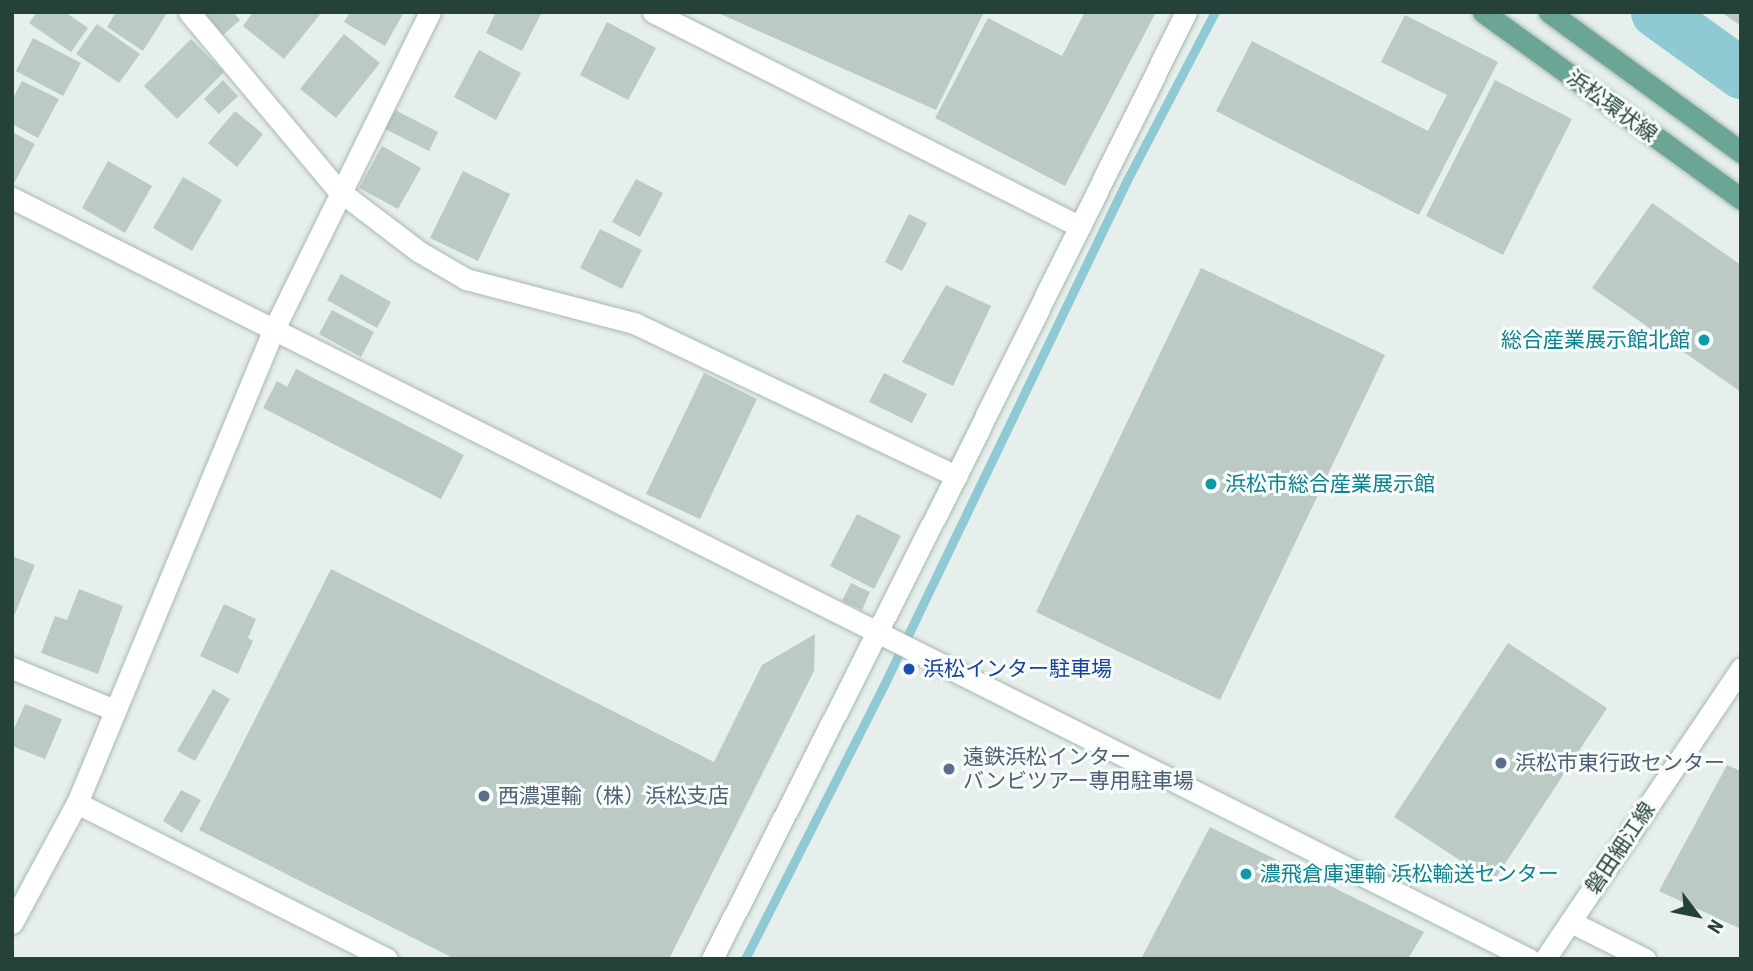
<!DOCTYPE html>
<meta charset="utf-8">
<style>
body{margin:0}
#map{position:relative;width:1753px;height:971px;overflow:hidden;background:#e6efeb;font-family:"Roboto Condensed","Noto Sans JP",sans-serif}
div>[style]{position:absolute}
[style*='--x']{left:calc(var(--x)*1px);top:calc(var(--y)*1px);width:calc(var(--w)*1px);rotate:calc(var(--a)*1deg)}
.stream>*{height:9px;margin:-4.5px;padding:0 4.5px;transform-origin:4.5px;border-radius:4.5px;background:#8ec9d4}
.river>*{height:51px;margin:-25.5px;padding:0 25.5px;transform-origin:25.5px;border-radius:25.5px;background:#8ec9d4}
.building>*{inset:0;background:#bbcac4}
.roads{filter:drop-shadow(0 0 2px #a8b8b2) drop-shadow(0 0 2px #a8b8b2)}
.minor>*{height:21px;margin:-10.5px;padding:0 10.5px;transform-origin:10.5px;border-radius:10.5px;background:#fff}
.secondary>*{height:21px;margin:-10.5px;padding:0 10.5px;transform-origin:10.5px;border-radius:10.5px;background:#fff}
.primary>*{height:21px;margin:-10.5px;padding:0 10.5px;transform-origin:10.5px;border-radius:10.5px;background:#6aa596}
.dots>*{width:19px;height:19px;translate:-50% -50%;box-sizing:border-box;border:4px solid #f7fbf9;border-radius:50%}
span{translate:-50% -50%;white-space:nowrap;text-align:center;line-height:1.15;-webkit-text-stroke:6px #f7fbf9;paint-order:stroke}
.street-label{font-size:21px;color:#24423a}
.culture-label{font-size:21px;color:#0d838f}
.right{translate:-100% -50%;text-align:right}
.left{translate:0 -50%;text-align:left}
.transit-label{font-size:21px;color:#164399}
.service-label{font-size:21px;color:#4e5e75}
.frame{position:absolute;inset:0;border:14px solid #24423a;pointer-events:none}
.north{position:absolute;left:1662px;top:880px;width:70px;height:70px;-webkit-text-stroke:5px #f7fbf9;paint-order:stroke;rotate:122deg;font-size:19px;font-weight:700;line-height:28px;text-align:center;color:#24423a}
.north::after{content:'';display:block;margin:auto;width:24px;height:32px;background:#24423a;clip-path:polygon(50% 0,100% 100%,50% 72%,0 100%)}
</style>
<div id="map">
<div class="stream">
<div style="--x:745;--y:959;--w:305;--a:-63.1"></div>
<div style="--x:883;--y:687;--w:563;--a:-64.3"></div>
<div style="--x:1127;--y:180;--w:190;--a:-62.4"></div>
</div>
<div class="river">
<div style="--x:1656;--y:12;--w:105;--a:35.7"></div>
</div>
<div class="building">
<div style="clip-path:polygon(37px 12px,65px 12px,88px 28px,71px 52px,29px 23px)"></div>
<div style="clip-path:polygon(116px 12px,166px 12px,167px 13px,143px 51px,107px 27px)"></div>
<div style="clip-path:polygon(204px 12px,233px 12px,240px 20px,223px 35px)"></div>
<div style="clip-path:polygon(253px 12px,322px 12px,284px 59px,243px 26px)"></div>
<div style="clip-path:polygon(350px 12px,404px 12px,385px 46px,344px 22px)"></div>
<div style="clip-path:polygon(496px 12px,542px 12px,522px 51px,486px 33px)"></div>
<div style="clip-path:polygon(716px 12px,984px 12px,936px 110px)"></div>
<div style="clip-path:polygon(1085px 12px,1156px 12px,1065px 186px,935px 118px,988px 18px,1062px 56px)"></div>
<div style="clip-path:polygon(1721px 12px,1741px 12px,1741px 26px)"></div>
<div style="clip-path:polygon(1405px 15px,1498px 62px,1419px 215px,1216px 111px,1252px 41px,1428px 131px,1447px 95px,1381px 62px)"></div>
<div style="clip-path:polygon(607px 22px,656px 48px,628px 100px,580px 75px)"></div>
<div style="clip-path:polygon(97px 24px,140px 54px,119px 83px,76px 54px)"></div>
<div style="clip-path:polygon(344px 34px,380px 63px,336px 118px,300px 89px)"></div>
<div style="clip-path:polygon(33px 38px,81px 63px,63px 96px,16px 71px)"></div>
<div style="clip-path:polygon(191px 39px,224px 72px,177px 119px,144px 86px)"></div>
<div style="clip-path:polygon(479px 50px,521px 73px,496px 120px,454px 97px)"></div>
<div style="clip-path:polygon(223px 80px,238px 96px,219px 114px,204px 99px)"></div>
<div style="clip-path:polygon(1495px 80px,1572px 119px,1503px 255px,1426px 216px)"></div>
<div style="clip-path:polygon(22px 81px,59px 99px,38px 138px,12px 124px,12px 100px)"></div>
<div style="clip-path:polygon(395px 110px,438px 132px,429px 151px,385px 129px)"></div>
<div style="clip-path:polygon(235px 111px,263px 134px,237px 167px,208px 143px)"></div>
<div style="clip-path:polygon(12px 132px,35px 144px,12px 187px)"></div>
<div style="clip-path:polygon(382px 146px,421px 168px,398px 209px,359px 188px)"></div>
<div style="clip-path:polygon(108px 161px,152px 186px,125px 233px,82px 208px)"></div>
<div style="clip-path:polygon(463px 171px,510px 194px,478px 261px,430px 238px)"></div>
<div style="clip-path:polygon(183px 177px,222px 200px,192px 251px,153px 228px)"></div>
<div style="clip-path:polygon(636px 179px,663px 193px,640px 237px,612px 222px)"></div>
<div style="clip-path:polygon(1652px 203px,1741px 265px,1741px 392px,1592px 288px)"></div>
<div style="clip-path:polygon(909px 214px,927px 223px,902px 271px,885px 262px)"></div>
<div style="clip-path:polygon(600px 229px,642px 250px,622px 289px,580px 268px)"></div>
<div style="clip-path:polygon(1201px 268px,1385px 355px,1220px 700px,1036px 612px)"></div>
<div style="clip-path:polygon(341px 274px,391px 302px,377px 328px,327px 300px)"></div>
<div style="clip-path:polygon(946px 285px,991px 306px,953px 386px,902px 362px)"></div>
<div style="clip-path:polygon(332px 310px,374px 332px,361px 357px,319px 334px)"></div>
<div style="clip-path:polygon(296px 369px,464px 455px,441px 499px,263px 408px,277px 381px,287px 387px)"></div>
<div style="clip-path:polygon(704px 373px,757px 399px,700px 519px,646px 494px)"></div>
<div style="clip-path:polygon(884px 373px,927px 394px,912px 423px,869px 402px)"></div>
<div style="clip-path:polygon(857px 514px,901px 536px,874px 589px,830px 566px)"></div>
<div style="clip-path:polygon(12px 556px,35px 565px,12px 621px)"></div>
<div style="clip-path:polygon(331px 569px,714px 762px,762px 665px,815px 634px,814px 671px,669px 959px,455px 959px,199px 830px)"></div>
<div style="clip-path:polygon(851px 583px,870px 592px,862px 610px,842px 601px)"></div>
<div style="clip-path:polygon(79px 589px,123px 606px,98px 674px,41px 653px,55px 616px,67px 620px)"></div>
<div style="clip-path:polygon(224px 604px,256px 619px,248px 638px,253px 641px,238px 674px,200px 656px)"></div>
<div style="clip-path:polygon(1508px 643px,1607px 708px,1493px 882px,1394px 817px)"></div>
<div style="clip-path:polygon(213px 689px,230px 699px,195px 761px,177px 751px)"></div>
<div style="clip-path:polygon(25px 704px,62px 719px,45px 759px,12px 746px,12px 733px)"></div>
<div style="clip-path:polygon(1727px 765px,1741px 771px,1741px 929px,1659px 891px)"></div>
<div style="clip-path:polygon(181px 790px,201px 800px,182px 833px,163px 821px)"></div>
<div style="clip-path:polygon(1210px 827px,1424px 932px,1408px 959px,1141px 959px)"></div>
</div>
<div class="roads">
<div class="minor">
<div style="--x:189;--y:12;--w:232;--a:50.1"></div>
<div style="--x:338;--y:190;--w:101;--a:37.3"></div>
<div style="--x:418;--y:251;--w:56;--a:30.3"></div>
<div style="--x:466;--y:279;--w:174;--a:14.7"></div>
<div style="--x:634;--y:323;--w:357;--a:25.4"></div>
<div style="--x:956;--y:476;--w:541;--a:116.8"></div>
<div style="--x:653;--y:12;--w:478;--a:26.7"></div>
<div style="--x:12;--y:198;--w:1697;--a:26.64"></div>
<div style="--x:956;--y:476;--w:518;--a:-63.63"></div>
<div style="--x:12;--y:668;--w:108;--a:22.3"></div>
<div style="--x:77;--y:803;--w:347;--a:26.7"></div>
<div style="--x:1571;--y:922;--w:83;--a:26.6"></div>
<div style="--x:12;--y:923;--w:136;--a:-61.6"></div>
<div style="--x:77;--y:803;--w:511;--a:-67.45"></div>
<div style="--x:273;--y:331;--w:356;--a:-63.8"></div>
</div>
<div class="secondary">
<div style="--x:1545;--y:959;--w:351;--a:-56"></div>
</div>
<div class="primary">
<div style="--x:1483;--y:12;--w:319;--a:35.9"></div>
<div style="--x:1549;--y:12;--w:238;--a:36.1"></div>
</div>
</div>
<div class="dots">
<div style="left:1704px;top:340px;background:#0f9aa8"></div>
<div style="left:1211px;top:484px;background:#0f9aa8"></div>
<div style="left:909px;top:669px;background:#1a4fb4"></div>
<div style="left:1501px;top:763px;background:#5c6f8a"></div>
<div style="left:949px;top:769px;background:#5c6f8a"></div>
<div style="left:484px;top:796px;background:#5c6f8a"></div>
<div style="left:1246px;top:874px;background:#0f9aa8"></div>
</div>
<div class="street-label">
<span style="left:1612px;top:106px;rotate:36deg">浜松環状線</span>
<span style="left:1620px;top:848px;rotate:-56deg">磐田細江線</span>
</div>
<div class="culture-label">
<span class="right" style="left:1690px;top:340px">総合産業展示館北館</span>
<span class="left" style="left:1225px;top:484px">浜松市総合産業展示館</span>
<span class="left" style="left:1260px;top:874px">濃飛倉庫運輸 浜松輸送センター</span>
</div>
<div class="transit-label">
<span class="left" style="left:923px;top:669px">浜松インター駐車場</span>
</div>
<div class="service-label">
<span class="left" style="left:963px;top:769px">遠鉄浜松インター<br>バンビツアー専用駐車場</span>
<span class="left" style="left:1515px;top:763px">浜松市東行政センター</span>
<span class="left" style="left:498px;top:796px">西濃運輸（株）浜松支店</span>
</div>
<div class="frame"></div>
<div class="north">N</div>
</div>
